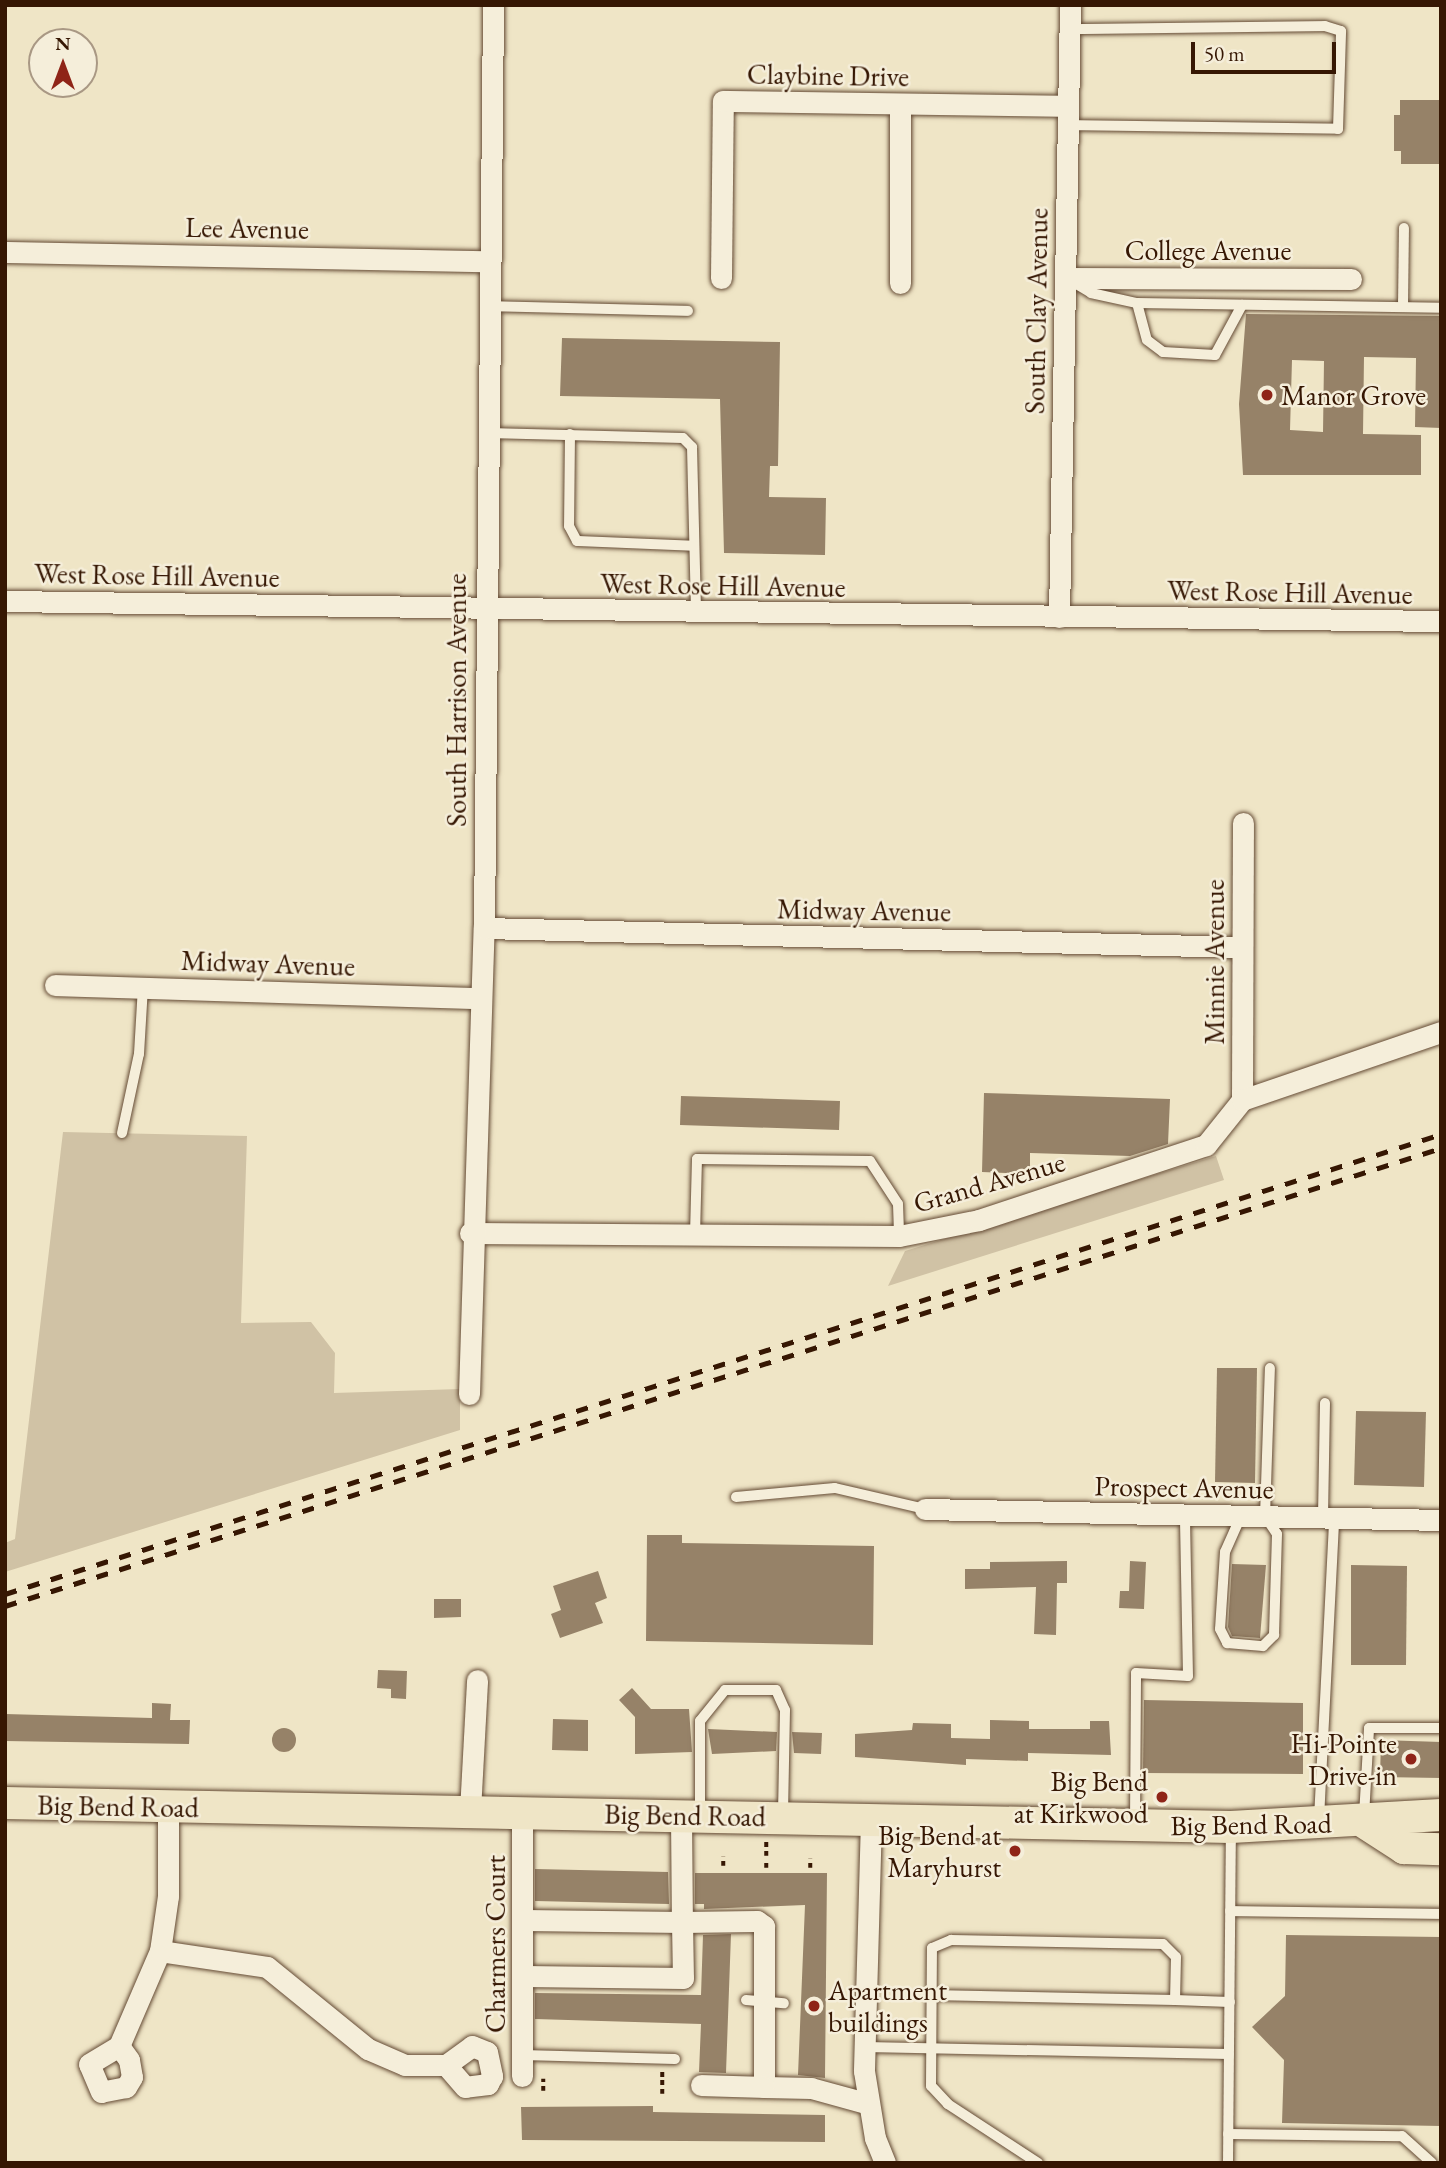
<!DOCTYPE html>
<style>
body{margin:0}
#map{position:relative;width:1446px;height:2168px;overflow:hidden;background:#efe5c6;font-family:"EB Garamond",serif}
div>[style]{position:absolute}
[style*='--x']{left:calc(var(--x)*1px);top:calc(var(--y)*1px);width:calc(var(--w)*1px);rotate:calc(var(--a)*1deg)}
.green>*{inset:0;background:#d0c2a5}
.building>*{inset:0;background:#968268}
.round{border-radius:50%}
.path>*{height:3.5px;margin-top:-1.75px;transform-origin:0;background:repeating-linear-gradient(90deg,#361703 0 5px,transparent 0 8.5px)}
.roads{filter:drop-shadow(0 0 2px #644a34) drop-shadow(0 0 2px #644a34)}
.lane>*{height:10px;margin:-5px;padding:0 5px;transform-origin:5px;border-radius:5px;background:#f5eeda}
.street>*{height:21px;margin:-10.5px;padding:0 10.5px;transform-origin:10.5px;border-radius:10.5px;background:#f5eeda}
.primary>*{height:32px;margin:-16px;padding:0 16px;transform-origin:16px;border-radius:16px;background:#efe5c6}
.rail>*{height:5px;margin-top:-2.5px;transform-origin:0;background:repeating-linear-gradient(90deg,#361703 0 12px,transparent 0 24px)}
.dots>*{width:19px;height:19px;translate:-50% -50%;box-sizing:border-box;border:4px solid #f5eeda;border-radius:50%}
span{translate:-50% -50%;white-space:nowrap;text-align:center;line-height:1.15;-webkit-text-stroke:5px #f5eeda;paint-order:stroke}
.street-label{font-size:28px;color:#361703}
.poi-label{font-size:28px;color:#361703}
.left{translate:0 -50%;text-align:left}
.right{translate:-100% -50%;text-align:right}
.frame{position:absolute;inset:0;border:7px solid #361703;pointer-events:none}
.north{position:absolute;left:28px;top:28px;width:70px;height:70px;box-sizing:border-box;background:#f5eeda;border:2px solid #a99884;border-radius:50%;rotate:0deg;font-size:19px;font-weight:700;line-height:28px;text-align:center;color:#361703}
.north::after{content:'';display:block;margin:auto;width:24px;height:32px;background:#8f2418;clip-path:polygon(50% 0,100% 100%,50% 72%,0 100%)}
.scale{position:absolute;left:1191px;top:42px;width:145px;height:32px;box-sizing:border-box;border:4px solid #361703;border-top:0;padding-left:9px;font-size:21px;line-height:24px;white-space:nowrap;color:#361703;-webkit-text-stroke:5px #f5eeda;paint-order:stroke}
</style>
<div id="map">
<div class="green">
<div style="clip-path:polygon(63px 1132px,247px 1136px,241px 1323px,311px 1322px,335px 1353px,334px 1393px,460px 1389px,460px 1430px,5px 1572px,5px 1543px,15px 1539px)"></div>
<div style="clip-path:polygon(1216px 1156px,1224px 1180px,888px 1286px,905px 1251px)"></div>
</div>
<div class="building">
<div style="clip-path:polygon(1400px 100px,1441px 100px,1441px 164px,1401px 164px,1401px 151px,1394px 151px,1394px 115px,1400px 115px)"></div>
<div style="clip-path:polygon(evenodd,1246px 314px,1441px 316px,1441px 428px,1415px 427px,1416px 358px,1364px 357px,1363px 434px,1421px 435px,1421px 475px,1243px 475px,1239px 404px,1246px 314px,1292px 360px,1324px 361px,1323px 432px,1290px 430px,1292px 360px)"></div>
<div style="clip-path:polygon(562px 338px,780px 342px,778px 466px,770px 466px,769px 497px,826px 498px,825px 555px,724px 553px,720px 399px,560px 396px)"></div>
<div style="clip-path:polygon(984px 1093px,1170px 1099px,1168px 1144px,1130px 1156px,1030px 1153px,1030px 1174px,982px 1172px)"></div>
<div style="clip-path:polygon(681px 1096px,840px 1101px,839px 1130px,680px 1125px)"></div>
<div style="clip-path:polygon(1217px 1368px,1257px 1368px,1255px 1483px,1215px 1482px)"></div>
<div style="clip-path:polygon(1356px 1411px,1426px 1412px,1424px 1487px,1354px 1485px)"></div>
<div style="clip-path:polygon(647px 1535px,682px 1535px,682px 1543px,874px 1546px,873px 1645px,646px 1641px)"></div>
<div style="clip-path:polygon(1067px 1561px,1067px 1583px,1057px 1583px,1056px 1635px,1034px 1634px,1036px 1587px,965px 1589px,965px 1569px,990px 1569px,990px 1562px)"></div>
<div style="clip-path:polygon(1130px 1561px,1146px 1562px,1144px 1609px,1119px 1608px,1120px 1591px,1129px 1591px)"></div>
<div style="clip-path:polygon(1232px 1564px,1266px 1565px,1260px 1638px,1232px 1636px,1228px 1627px)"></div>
<div style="clip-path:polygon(1351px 1565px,1407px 1566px,1406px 1665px,1351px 1665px)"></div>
<div style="clip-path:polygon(598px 1571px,607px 1598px,595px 1603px,603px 1623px,560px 1638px,551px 1614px,561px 1610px,553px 1586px)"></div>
<div style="clip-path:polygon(434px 1599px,461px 1599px,461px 1617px,434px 1618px)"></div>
<div style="clip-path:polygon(378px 1670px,407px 1671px,406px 1699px,391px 1698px,391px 1689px,377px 1688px)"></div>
<div style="clip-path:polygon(632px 1688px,651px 1709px,689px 1709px,692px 1752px,635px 1754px,635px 1717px,619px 1700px)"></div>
<div style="clip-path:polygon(1144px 1700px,1303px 1703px,1303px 1774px,1143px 1773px)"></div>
<div style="clip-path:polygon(152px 1703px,171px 1704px,170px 1720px,190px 1720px,189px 1744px,5px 1741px,5px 1714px,152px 1718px)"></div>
<div style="clip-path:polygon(553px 1719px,588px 1720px,588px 1751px,552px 1750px)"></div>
<div style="clip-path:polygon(990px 1720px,1029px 1721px,1029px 1729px,1090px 1729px,1090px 1721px,1109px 1721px,1111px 1755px,1028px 1753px,1028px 1761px,966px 1759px,966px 1765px,855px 1757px,855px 1734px,912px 1730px,913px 1723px,951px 1724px,951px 1738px,990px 1739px)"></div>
<div class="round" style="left:272px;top:1728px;width:24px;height:24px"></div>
<div style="clip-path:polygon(708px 1729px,777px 1732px,776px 1751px,712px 1754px)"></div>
<div style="clip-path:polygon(792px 1732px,822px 1733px,821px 1754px,794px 1753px)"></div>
<div style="clip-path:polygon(1381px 1740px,1441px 1742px,1441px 1778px,1380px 1777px)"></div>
<div style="clip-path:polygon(535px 1869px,668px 1872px,669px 1904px,535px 1901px)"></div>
<div style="clip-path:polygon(695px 1873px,827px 1873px,825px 2078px,798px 2075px,805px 1905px,704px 1909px,704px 1904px,695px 1904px)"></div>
<div style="clip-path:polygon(731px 1934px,726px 2073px,699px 2072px,701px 2024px,535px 2019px,535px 1993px,701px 1995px,703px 1935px)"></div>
<div style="clip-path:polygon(1286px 1935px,1441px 1937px,1441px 2126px,1282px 2123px,1284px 2060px,1252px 2027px,1285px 1996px)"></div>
<div style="clip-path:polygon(653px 2106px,653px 2112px,825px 2115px,825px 2142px,522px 2140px,521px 2107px)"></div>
</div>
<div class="path">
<div style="--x:766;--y:1856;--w:14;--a:-90"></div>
<div style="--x:723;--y:1866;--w:9;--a:-90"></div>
<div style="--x:766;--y:1868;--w:8;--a:-90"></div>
<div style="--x:810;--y:1868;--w:9;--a:-90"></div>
<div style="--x:543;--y:2091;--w:12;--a:-90"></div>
<div style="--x:662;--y:2094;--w:22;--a:-90"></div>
</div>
<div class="roads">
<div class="lane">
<div style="--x:1067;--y:125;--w:271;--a:0.8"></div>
<div style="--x:1338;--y:129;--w:98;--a:-88.2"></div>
<div style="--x:1341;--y:31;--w:17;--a:-163"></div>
<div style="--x:1325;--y:26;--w:256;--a:179.3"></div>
<div style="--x:1073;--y:282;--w:21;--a:31"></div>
<div style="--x:1091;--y:293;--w:47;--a:12.3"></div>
<div style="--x:1137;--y:303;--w:304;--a:0.9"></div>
<div style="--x:1137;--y:303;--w:38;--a:75"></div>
<div style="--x:1147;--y:340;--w:20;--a:37"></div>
<div style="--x:1163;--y:352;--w:52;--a:3.3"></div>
<div style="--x:1215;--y:355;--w:57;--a:-61.6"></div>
<div style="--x:489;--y:306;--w:199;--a:1.4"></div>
<div style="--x:1403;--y:307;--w:79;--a:-89.3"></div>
<div style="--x:488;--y:433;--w:195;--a:1.5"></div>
<div style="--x:683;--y:438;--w:13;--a:45"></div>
<div style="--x:692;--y:447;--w:165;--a:88.6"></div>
<div style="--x:570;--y:434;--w:92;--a:90.6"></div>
<div style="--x:569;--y:526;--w:17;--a:62"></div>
<div style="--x:577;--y:541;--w:117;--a:2.4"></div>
<div style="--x:122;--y:1133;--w:81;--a:-77.9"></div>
<div style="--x:139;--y:1054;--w:67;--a:-86.6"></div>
<div style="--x:695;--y:1235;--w:76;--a:-88.5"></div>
<div style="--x:697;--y:1159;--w:173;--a:0.7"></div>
<div style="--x:870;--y:1161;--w:51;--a:56.9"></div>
<div style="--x:898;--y:1204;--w:32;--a:88"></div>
<div style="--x:736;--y:1497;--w:99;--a:-5.2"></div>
<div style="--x:835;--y:1488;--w:92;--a:13.1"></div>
<div style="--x:1241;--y:1516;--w:39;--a:114"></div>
<div style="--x:1225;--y:1552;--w:77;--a:93.7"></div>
<div style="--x:1220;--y:1629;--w:16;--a:63"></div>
<div style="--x:1227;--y:1643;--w:36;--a:5"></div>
<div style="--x:1263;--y:1646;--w:16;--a:-45"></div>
<div style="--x:1274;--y:1635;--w:101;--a:-88.3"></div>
<div style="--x:1277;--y:1534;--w:22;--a:-124"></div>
<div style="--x:1265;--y:1516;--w:148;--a:-88.1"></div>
<div style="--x:1323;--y:1517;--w:114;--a:-89"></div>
<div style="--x:700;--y:1812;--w:91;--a:-90"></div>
<div style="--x:700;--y:1721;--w:40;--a:-51"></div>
<div style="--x:725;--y:1690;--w:51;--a:0"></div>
<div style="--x:776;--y:1690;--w:22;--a:66"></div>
<div style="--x:785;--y:1710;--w:106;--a:91.1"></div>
<div style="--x:1364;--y:1816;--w:88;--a:-86.7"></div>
<div style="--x:1369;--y:1728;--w:72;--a:0"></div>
<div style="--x:1319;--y:1819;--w:301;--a:-87.1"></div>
<div style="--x:1135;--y:1822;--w:149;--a:-89.6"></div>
<div style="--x:1136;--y:1673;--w:52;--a:3.3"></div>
<div style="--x:1188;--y:1676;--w:161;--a:-91.1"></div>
<div style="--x:1230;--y:1911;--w:211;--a:0.8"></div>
<div style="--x:931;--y:1995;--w:244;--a:1.2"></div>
<div style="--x:746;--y:2000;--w:38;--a:5"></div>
<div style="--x:865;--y:2047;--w:364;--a:1.1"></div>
<div style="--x:522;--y:2055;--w:153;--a:1.5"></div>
<div style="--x:1228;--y:2134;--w:174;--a:0.7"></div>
<div style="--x:1402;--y:2136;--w:40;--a:42"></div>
<div style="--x:1038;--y:2163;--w:108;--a:-146.8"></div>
<div style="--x:948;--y:2104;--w:25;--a:-133"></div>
<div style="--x:931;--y:2086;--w:138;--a:-89.6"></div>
<div style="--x:932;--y:1948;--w:21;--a:-23"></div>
<div style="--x:951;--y:1940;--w:212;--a:1.1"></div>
<div style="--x:1163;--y:1944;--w:18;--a:45"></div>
<div style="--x:1176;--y:1957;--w:43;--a:91.3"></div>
<div style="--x:1175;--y:2000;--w:55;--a:2.1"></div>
<div style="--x:1228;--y:2163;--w:333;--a:-89.5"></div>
</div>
<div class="street">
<div style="--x:900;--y:104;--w:179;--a:90"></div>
<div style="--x:5;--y:252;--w:482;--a:1.1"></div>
<div style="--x:721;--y:278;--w:177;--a:-89.4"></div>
<div style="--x:723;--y:101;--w:344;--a:0.8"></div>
<div style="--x:1065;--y:278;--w:286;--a:0.2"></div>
<div style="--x:5;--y:601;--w:1436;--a:0.8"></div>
<div style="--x:1059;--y:617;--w:612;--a:-88.97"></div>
<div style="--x:484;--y:928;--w:758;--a:1.44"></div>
<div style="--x:55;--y:985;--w:423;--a:1.8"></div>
<div style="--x:1242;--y:1100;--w:277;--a:-89.8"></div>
<div style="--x:470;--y:1233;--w:429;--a:0.4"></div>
<div style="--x:899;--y:1236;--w:82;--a:-11.3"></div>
<div style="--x:979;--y:1220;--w:239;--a:-18.3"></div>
<div style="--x:1206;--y:1145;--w:58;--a:-51.3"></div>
<div style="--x:1242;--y:1100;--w:210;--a:-18.9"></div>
<div style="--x:469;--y:1394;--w:466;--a:-88.2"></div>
<div style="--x:484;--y:928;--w:923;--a:-89.44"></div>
<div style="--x:925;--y:1509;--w:516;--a:1.22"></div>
<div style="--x:470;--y:1811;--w:131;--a:-86.9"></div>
<div style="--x:522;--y:1813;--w:263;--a:90"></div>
<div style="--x:681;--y:1815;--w:107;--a:89.5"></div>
<div style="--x:682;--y:1922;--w:75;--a:-0.8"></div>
<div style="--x:757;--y:1921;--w:9;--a:36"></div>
<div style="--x:764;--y:1926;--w:161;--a:90"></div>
<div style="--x:764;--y:2087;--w:47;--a:1.2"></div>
<div style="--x:811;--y:2088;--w:60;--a:15.4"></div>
<div style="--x:871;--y:1819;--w:252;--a:91.6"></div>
<div style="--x:864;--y:2071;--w:68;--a:80.7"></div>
<div style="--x:875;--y:2138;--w:27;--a:68"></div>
<div style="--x:524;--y:1920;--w:158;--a:0.7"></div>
<div style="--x:682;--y:1922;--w:56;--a:89"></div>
<div style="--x:683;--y:1978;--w:159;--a:-179.3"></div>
<div style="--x:160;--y:1951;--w:108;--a:8.5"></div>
<div style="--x:267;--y:1967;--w:130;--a:39.1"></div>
<div style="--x:368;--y:2049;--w:40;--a:23.4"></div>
<div style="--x:405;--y:2065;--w:41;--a:0"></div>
<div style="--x:446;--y:2065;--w:32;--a:-36"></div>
<div style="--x:472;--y:2046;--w:16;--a:22"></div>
<div style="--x:487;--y:2052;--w:25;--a:78"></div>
<div style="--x:492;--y:2076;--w:9;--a:117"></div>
<div style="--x:488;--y:2084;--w:23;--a:173"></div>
<div style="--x:465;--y:2087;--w:29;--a:-131"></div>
<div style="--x:119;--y:2046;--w:17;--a:54"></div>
<div style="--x:129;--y:2060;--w:17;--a:80"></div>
<div style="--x:132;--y:2077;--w:12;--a:121"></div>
<div style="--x:126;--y:2087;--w:25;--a:169"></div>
<div style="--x:101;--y:2092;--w:30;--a:-113"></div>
<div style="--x:89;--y:2064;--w:35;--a:-31"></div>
<div style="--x:119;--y:2046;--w:103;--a:-66.7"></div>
<div style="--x:160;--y:1951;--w:56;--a:-81.7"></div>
<div style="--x:168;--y:1896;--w:89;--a:-90"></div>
<div style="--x:701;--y:2085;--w:63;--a:1.8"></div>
</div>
<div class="primary">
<div style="--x:5;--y:1803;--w:1226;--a:1.12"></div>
<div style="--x:1231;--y:1827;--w:210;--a:-3.3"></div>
<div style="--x:1364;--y:1822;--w:48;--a:33"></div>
<div style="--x:1404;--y:1848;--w:37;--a:2"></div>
</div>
</div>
<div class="rail">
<div style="--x:5;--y:1594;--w:1508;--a:-17.76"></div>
<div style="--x:5;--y:1606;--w:1507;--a:-17.69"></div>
</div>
<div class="dots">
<div style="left:1267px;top:395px;background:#8f2418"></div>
<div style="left:1411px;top:1759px;background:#8f2418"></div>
<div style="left:1162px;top:1797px;background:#8f2418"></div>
<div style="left:1015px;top:1851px;background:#8f2418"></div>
<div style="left:814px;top:2006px;background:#8f2418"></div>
</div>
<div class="street-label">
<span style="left:828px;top:75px;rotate:1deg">Claybine Drive</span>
<span style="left:247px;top:228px;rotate:1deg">Lee Avenue</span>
<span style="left:1208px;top:250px">College Avenue</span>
<span style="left:1036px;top:311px;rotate:-89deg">South Clay Avenue</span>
<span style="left:157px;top:575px;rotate:1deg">West Rose Hill Avenue</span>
<span style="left:723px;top:585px;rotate:1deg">West Rose Hill Avenue</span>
<span style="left:1290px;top:592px;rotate:1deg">West Rose Hill Avenue</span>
<span style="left:456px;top:700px;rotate:-90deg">South Harrison Avenue</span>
<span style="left:864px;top:910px;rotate:1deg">Midway Avenue</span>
<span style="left:1214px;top:962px;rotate:-90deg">Minnie Avenue</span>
<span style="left:268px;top:963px;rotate:2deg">Midway Avenue</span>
<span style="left:989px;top:1182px;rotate:-16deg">Grand Avenue</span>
<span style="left:1184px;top:1487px;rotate:1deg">Prospect Avenue</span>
<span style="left:118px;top:1806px;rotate:1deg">Big Bend Road</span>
<span style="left:685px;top:1815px;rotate:1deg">Big Bend Road</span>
<span style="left:1251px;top:1824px;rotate:-1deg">Big Bend Road</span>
<span style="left:495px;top:1944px;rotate:-90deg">Charmers Court</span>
</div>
<div class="poi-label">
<span class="left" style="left:1281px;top:395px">Manor Grove</span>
<span class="right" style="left:1397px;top:1759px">Hi-Pointe<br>Drive-in</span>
<span class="right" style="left:1148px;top:1797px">Big Bend<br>at Kirkwood</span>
<span class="right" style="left:1001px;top:1851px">Big Bend at<br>Maryhurst</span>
<span class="left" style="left:828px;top:2006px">Apartment<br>buildings</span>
</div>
<div class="frame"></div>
<div class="north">N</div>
<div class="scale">50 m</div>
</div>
